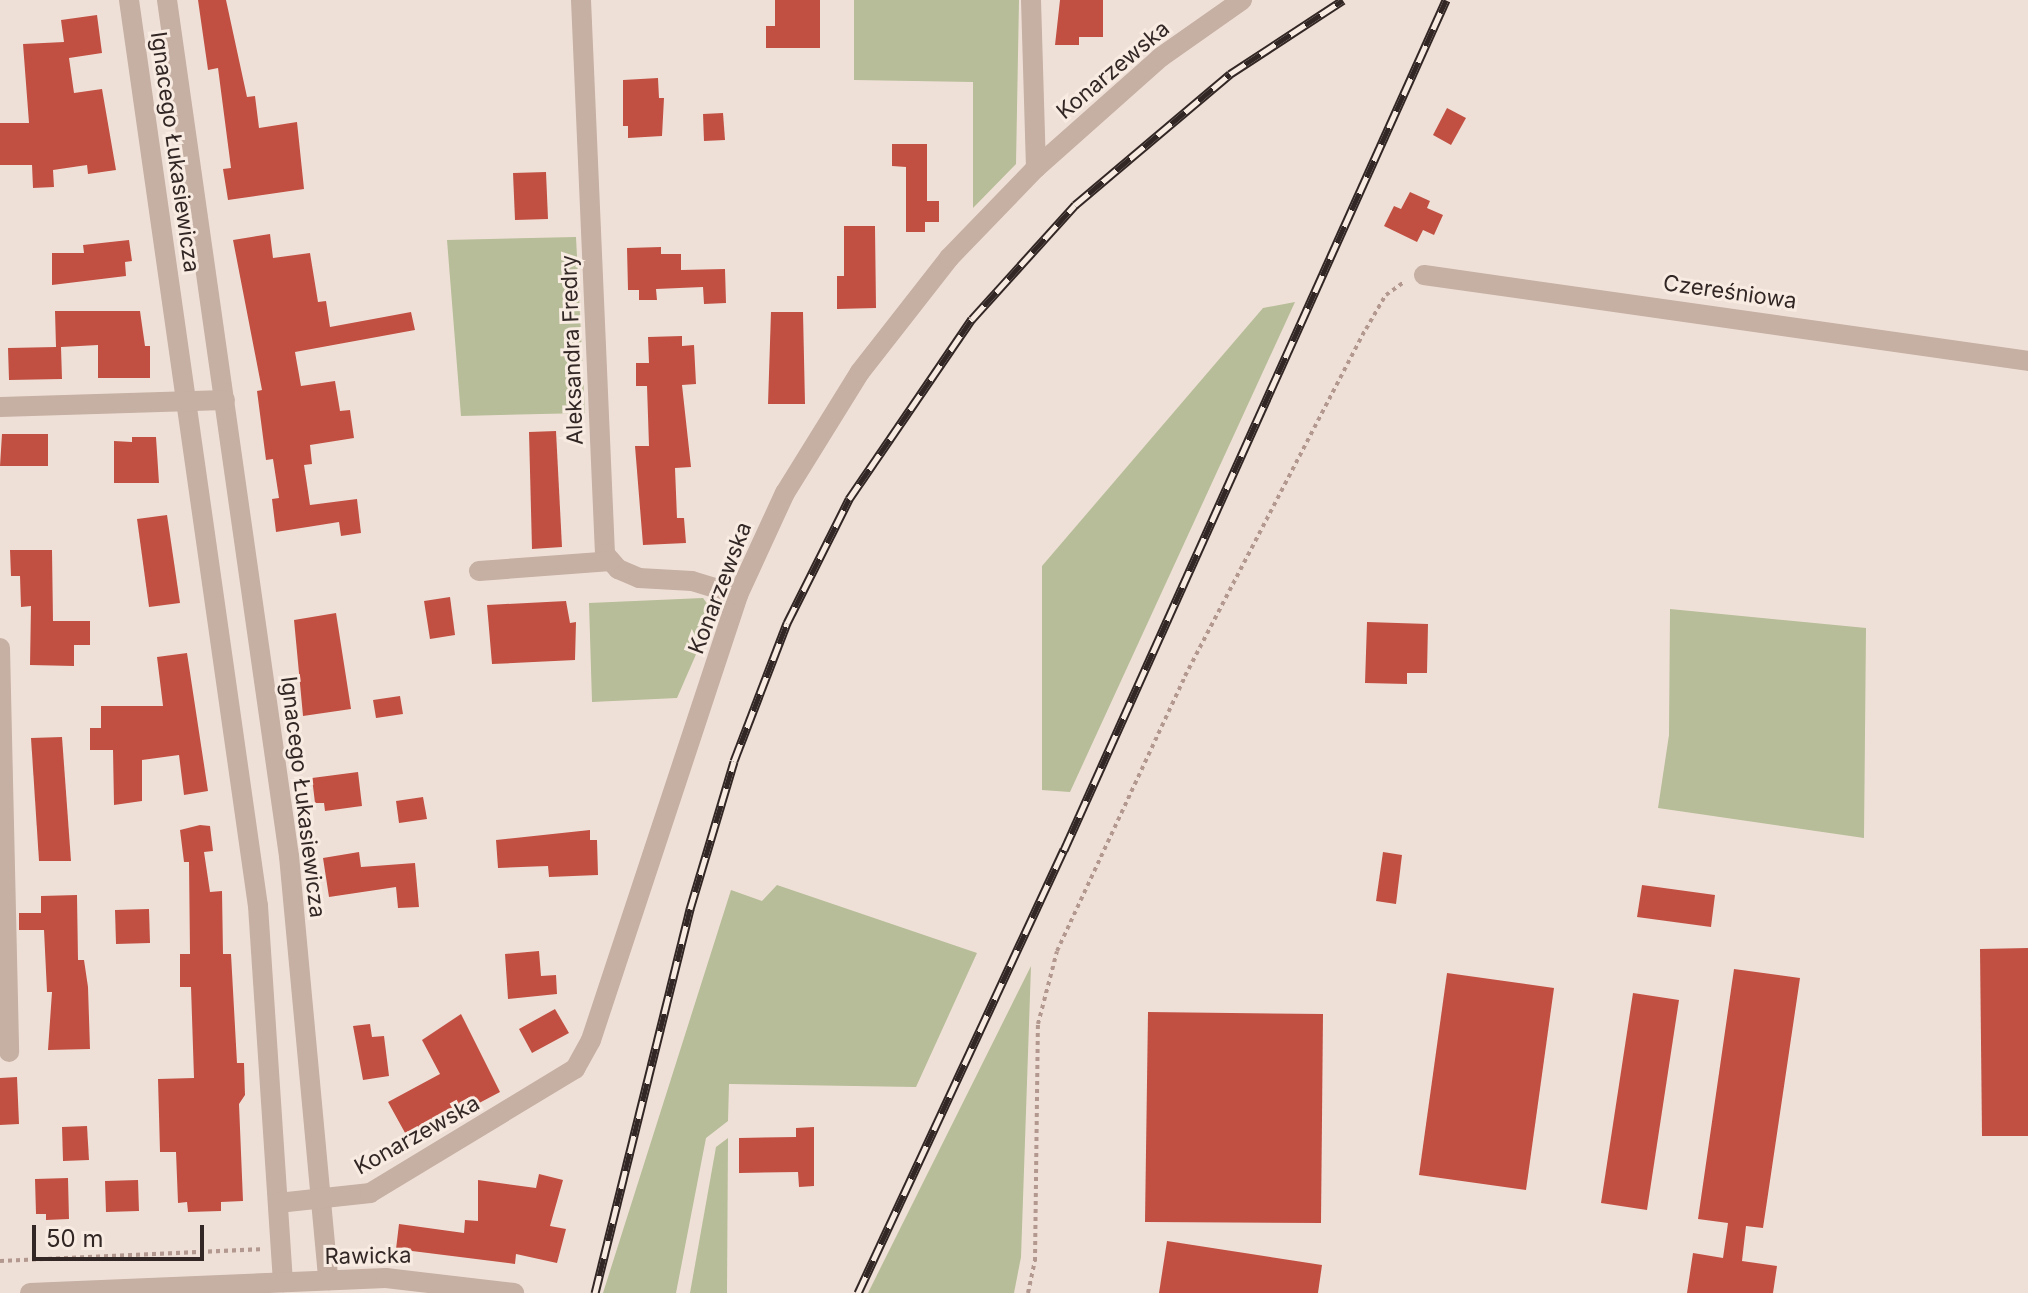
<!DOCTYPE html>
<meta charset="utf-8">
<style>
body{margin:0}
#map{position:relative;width:2028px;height:1293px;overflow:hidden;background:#efe0d7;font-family:Inter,sans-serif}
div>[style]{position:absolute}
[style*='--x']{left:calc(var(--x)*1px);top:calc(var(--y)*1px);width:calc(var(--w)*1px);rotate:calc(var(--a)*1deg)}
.green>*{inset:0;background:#b6bd98}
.building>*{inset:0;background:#c15043}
.path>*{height:4px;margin-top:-2px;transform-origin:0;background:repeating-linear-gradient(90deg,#b2988e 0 4px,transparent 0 8px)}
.minor>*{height:20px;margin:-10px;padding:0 10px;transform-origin:10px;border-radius:10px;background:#c6afa3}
.rail>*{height:9px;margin-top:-4.5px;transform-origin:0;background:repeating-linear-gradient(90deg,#f8ebe2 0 18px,#322725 0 36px);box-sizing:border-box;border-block:2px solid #322725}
span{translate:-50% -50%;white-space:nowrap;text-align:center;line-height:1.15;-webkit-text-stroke:6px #f8ebe2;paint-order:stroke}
.street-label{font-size:22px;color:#322725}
.scale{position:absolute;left:32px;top:1225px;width:172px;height:36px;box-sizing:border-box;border:4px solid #322725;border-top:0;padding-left:10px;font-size:24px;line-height:28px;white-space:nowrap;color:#322725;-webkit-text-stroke:6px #f8ebe2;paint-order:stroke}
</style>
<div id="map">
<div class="green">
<div style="clip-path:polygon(854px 0,1019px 0,1016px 164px,973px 208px,973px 82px,854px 80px)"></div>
<div style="clip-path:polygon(576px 237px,585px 413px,461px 416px,447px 240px)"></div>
<div style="clip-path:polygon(1295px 302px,1070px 792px,1042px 790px,1042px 566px,1263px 308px)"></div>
<div style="clip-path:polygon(703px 598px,714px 613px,677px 698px,592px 702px,589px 603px)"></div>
<div style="clip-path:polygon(1670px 609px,1866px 628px,1864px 838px,1658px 808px,1669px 735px)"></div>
<div style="clip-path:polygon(777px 885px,977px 953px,916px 1087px,729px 1084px,728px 1121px,706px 1138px,676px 1293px,603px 1293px,731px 890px,762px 901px)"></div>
<div style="clip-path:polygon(1031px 966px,1021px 1257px,1014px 1293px,868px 1293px)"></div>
<div style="clip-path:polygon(728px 1138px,727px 1293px,690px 1293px,716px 1147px)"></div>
</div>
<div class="building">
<div style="clip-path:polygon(198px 0,226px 0,247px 97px,255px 96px,259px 128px,297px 122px,304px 189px,228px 200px,223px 169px,231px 168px,218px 68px,208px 70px)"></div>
<div style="clip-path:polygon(775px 0,820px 0,820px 48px,766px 48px,766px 26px,775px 26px)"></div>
<div style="clip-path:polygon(1060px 0,1103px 0,1103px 37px,1079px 37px,1079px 45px,1055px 45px)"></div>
<div style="clip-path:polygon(97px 15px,102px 53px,69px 58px,74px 93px,102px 89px,116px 170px,88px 174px,87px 165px,53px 170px,54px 187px,33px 188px,32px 165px,0 165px,0 123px,29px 123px,23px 44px,64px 42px,61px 20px)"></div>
<div style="clip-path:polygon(658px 78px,659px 98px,664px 98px,662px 136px,628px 138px,628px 126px,623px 126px,623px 80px)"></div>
<div style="clip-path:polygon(1447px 108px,1466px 118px,1451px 145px,1433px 135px)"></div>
<div style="clip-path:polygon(723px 113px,725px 140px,704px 141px,703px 114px)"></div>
<div style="clip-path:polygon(892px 144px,927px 144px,927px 201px,939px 201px,939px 222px,925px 222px,925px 232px,906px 232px,906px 167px,892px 166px)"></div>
<div style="clip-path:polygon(546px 172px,548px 219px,515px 220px,513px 173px)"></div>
<div style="clip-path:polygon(1410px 192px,1430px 201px,1427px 208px,1443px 215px,1434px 235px,1423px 230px,1417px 242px,1384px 226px,1394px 206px,1401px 209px)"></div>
<div style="clip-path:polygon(844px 226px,875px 226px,876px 308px,837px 309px,837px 276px,844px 276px)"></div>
<div style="clip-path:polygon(270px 234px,273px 258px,310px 253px,318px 302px,326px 301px,330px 327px,411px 312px,415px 330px,295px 352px,301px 386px,335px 381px,340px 411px,350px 410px,354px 438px,310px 445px,312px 464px,304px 465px,310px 505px,357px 499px,361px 533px,341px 536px,339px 522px,276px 532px,272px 499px,279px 498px,273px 459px,266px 460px,257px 391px,262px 390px,233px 240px)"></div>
<div style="clip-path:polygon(129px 240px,132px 261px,125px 262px,126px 276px,52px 285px,52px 253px,84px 253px,83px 245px)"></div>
<div style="clip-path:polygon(661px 247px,661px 254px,681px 254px,681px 270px,725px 269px,726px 303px,704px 304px,703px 287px,656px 289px,657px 300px,639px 300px,639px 290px,628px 290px,627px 248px)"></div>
<div style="clip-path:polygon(55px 311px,140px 311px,145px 346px,150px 346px,150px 378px,98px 378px,98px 345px,61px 347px,62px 379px,9px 380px,8px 348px,56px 347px)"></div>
<div style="clip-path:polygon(771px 312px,803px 312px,805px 404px,768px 404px)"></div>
<div style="clip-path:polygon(682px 336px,682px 346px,694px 345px,696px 384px,682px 385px,691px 467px,675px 468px,677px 518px,684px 518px,686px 543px,643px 545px,635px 446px,649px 446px,647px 386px,636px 386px,636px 363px,649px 363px,648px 337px)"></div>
<div style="clip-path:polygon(556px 431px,562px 547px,532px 549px,529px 432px)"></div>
<div style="clip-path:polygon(2px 434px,48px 434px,48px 466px,0 466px)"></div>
<div style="clip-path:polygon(132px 437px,156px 437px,159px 483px,114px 483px,114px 441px,132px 442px)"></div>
<div style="clip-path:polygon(167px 515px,180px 603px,149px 607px,137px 519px)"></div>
<div style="clip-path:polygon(10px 550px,52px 550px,53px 621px,90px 621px,90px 645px,74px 645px,74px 666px,30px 665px,31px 606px,21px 607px,20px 576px,11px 576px)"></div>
<div style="clip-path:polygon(450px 597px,455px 635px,430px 639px,424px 601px)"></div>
<div style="clip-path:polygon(566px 601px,570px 623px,576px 622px,575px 660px,492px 664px,487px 605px)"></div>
<div style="clip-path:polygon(336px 613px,351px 709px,303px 716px,294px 620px)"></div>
<div style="clip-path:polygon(1367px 622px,1428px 624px,1427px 673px,1407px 673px,1407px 684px,1365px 683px)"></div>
<div style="clip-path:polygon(187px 653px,208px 791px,184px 795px,179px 755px,142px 760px,142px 801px,114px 805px,113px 750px,90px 750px,90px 728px,101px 728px,101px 706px,163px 706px,157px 657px)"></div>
<div style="clip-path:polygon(400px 696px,403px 714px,376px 718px,373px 700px)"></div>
<div style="clip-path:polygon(62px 737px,71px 861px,39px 861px,31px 738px)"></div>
<div style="clip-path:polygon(358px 772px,362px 806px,325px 811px,324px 803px,315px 803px,312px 778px)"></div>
<div style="clip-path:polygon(423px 797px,427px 819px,399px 823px,396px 801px)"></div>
<div style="clip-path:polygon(200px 825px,210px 826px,213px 851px,204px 852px,210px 892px,222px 891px,223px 954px,231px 954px,237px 1063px,244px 1063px,245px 1095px,239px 1104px,243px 1201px,221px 1202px,221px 1211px,188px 1212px,187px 1202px,178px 1203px,176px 1152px,160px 1152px,158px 1079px,194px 1078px,191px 987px,180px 987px,180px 954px,190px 954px,189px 862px,184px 862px,180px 830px)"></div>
<div style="clip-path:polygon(590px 830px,590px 840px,597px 840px,598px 875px,549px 877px,548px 866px,498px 868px,496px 840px)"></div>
<div style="clip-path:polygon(359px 852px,361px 867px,415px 863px,419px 907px,398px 908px,396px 887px,329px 897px,323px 858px)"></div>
<div style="clip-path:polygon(1383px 852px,1402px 855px,1396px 904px,1376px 901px)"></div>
<div style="clip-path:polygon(1642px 885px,1715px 895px,1711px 927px,1637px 917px)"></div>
<div style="clip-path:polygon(77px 895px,78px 960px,84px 960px,88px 987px,90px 1049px,48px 1050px,52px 992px,47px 992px,44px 930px,19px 930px,19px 913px,41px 913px,41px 896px)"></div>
<div style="clip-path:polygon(149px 909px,150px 943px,116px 944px,115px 910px)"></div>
<div style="clip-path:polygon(2028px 948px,2028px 1136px,1982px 1136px,1980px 949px)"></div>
<div style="clip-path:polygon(539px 951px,541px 976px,556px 975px,557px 994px,508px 999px,505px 954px)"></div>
<div style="clip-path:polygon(1734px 969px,1800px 978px,1763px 1228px,1746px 1226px,1742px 1261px,1777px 1266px,1773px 1293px,1687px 1293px,1693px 1253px,1723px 1258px,1728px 1223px,1698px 1219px)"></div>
<div style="clip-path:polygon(1447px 973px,1554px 988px,1526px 1190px,1419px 1175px)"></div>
<div style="clip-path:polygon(1633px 993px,1679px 1000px,1647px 1210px,1601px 1203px)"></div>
<div style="clip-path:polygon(555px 1009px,569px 1033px,532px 1053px,519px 1029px)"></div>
<div style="clip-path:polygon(1148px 1012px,1323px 1014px,1321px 1223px,1145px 1222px)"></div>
<div style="clip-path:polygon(461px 1014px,500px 1092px,409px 1140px,388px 1102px,440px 1074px,422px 1040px)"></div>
<div style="clip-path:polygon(370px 1024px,372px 1037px,384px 1036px,389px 1076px,363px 1080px,353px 1026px)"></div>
<div style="clip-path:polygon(17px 1077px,19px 1124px,0 1125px,0 1078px)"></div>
<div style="clip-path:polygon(87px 1126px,89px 1160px,63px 1161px,62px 1127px)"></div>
<div style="clip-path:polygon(814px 1127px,814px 1186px,799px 1187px,798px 1172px,739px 1173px,739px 1138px,796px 1137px,796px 1128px)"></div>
<div style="clip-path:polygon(539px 1174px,563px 1180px,550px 1226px,566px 1229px,557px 1263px,516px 1254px,515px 1264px,396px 1249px,399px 1224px,464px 1233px,465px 1220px,478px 1221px,478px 1180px,536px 1188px)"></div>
<div style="clip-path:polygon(68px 1178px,69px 1219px,46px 1220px,46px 1214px,36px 1214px,35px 1179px)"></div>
<div style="clip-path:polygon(138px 1180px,139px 1211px,106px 1212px,105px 1181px)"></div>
<div style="clip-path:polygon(1167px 1241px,1322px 1265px,1318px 1293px,1159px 1293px)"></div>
</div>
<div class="path">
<div style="--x:0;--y:1261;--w:261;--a:-2.6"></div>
<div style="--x:1028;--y:1293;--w:33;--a:-78"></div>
<div style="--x:1035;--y:1261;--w:237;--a:-89.3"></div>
<div style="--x:1038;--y:1024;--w:75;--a:-75.4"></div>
<div style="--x:1057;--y:951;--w:303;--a:-65"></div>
<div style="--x:1185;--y:676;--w:391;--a:-62.5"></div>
<div style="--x:1366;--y:329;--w:39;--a:-60"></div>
<div style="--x:1386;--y:295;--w:22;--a:-36"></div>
</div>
<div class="minor">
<div style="--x:129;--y:0;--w:915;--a:81.9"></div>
<div style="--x:258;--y:906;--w:377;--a:86.2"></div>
<div style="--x:167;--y:0;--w:865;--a:81.89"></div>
<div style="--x:289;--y:856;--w:426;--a:84.7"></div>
<div style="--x:581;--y:0;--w:555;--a:87.52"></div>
<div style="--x:605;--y:554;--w:20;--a:49"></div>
<div style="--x:618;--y:569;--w:23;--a:23"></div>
<div style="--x:639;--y:578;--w:53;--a:3.2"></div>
<div style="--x:692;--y:581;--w:48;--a:16.9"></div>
<div style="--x:1031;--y:0;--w:168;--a:88.3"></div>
<div style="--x:1424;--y:275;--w:610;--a:8.1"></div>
<div style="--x:0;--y:407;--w:225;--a:-1.8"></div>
<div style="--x:479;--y:571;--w:132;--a:-4.3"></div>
<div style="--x:0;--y:648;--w:404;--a:88.7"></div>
<div style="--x:278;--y:1203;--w:93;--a:-6.2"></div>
<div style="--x:370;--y:1193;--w:240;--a:-31.2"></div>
<div style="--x:575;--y:1069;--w:33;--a:-61"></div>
<div style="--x:591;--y:1040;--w:469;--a:-71.7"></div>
<div style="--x:738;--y:595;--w:112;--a:-65.3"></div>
<div style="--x:785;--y:493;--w:142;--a:-58.2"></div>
<div style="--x:860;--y:372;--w:145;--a:-52"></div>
<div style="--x:949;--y:258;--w:125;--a:-46"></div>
<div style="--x:1036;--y:168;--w:167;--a:-41.6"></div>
<div style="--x:1161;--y:57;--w:99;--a:-35.1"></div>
<div style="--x:30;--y:1293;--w:356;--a:-2.4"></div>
<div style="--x:386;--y:1278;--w:129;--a:6.7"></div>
</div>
<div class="rail">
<div style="--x:595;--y:1293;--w:396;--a:-76.1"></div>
<div style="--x:690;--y:909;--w:154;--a:-73.4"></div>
<div style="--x:734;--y:761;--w:148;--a:-69"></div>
<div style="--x:787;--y:623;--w:139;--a:-63.4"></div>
<div style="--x:849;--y:499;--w:218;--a:-55.7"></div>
<div style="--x:972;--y:319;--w:154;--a:-47.9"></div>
<div style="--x:1075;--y:205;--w:203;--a:-40.2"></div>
<div style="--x:1230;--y:74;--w:135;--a:-33.2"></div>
<div style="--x:858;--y:1293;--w:489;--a:-65.1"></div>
<div style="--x:1064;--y:850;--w:932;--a:-65.8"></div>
</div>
<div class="street-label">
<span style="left:1113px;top:70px;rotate:-40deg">Konarzewska</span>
<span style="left:175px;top:152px;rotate:82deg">Ignacego Łukasiewicza</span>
<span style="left:1730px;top:292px;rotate:8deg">Czereśniowa</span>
<span style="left:572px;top:350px;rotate:-92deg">Aleksandra Fredry</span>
<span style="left:720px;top:588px;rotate:-69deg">Konarzewska</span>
<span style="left:303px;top:797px;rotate:83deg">Ignacego Łukasiewicza</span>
<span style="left:417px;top:1135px;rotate:-29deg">Konarzewska</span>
<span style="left:368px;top:1256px;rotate:-1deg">Rawicka</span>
</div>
<div class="scale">50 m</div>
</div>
